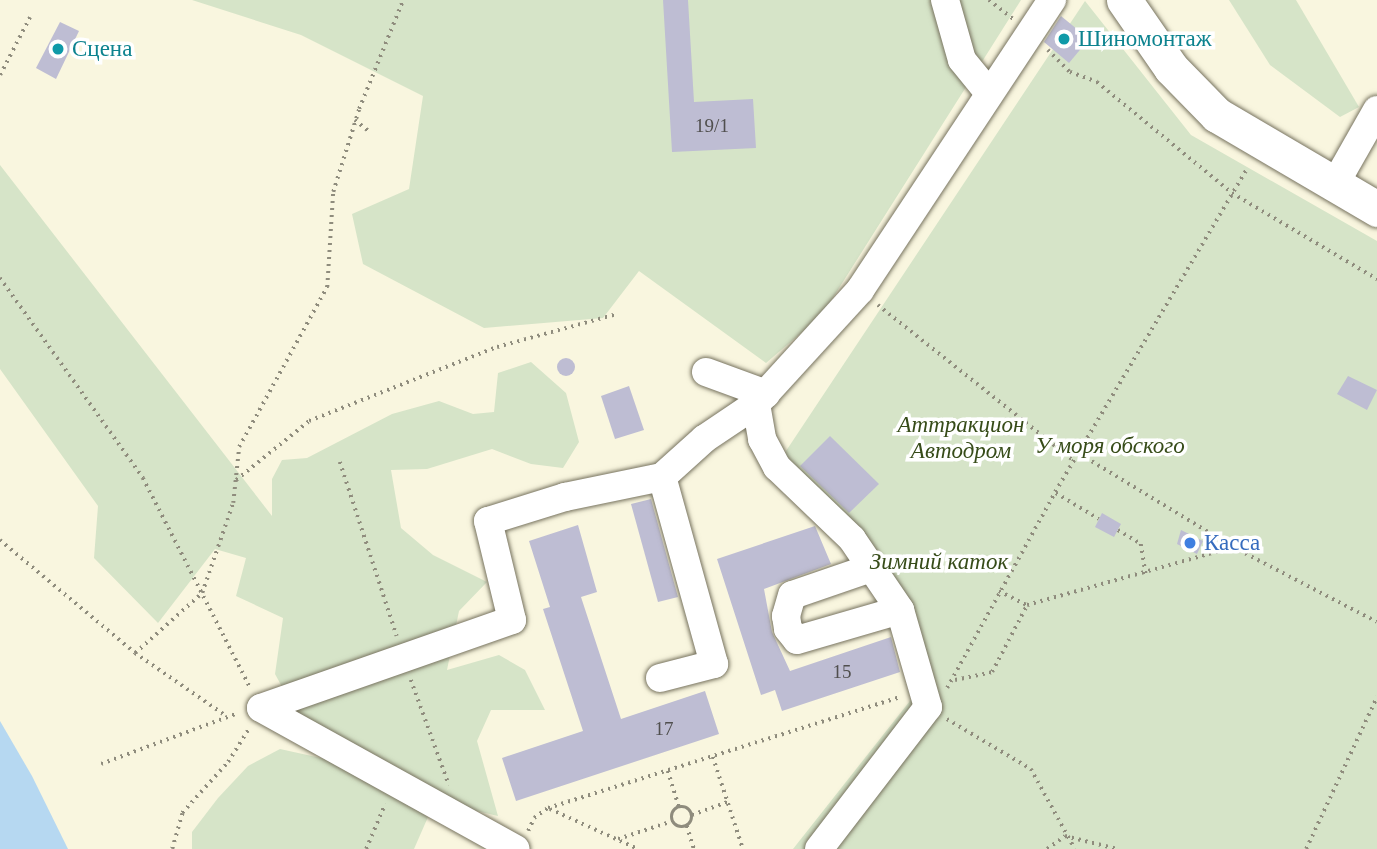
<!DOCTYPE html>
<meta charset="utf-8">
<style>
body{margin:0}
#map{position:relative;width:1377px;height:849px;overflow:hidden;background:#f9f6df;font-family:Georgia,serif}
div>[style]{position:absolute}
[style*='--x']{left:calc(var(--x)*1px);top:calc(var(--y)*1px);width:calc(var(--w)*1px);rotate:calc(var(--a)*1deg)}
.green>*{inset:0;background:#d6e4c8}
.water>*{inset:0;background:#b6d8f1}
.building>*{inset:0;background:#bebdd3}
.round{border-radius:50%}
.path>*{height:3.5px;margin-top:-1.75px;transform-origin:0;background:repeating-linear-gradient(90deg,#8f8c7d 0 2px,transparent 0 7px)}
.path>.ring{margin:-1.75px;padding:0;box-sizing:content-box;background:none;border:3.5px solid #8f8c7d;border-radius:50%}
.roads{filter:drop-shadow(0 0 2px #77735f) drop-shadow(0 0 2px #77735f)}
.minor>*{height:28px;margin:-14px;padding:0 14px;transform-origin:14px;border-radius:14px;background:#fff}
.major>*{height:35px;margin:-17.5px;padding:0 17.5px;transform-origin:17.5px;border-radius:17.5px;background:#fff}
.dots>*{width:19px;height:19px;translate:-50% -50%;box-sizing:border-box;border:4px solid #fff;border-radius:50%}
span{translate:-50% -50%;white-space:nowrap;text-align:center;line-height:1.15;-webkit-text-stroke:7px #fff;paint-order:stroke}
.number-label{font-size:19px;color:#504f4e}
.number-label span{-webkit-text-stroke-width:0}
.culture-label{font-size:23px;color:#0d838f}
.left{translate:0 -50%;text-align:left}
.park-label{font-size:23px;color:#374c19;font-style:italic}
.shop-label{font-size:23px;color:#366cbe}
</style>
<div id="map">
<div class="green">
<div style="clip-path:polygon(192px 0,1021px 0,822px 315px,766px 363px,639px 271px,603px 318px,484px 328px,363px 264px,352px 214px,409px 189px,423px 96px,301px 35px)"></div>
<div style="clip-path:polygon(1229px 0,1296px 0,1359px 107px,1340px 117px,1270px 65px)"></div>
<div style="clip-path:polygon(1085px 1px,1191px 135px,1377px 241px,1377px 849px,793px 849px,932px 673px,782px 457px)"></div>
<div style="clip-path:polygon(0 165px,272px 516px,272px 479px,282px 460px,307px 458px,392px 414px,439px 401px,473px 414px,494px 412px,498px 373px,531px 362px,566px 393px,579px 442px,563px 468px,531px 464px,492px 449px,427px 469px,391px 470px,401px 528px,433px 555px,487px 582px,459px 611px,447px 670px,499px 655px,525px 670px,545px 710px,491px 710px,477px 741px,498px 816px,443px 803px,299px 718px,275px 674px,283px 618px,236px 596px,246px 558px,215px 549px,158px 623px,94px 558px,98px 506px,0 369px)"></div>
<div style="clip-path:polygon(280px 749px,339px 762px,428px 817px,414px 849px,192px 849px,192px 832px,218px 798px,248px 766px)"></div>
</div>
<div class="water">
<div style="clip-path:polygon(0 721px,32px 776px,68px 849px,0 849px)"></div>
</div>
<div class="building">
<div style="clip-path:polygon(663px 0,688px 0,694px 102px,753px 99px,756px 148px,672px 152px)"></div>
<div style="clip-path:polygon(1061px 16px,1089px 39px,1069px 63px,1044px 42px)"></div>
<div style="clip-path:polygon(60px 22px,79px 31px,56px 79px,36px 68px)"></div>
<div class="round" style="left:557px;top:358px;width:18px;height:18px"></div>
<div style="clip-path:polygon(1348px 376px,1377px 390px,1367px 410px,1337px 394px)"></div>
<div style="clip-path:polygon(629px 386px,644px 430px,615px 439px,601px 396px)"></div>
<div style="clip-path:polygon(830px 436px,879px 484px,849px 513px,800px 466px)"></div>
<div style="clip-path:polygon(651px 499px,678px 597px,658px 602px,631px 504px)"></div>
<div style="clip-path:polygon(1102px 513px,1121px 524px,1114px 537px,1095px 527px)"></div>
<div style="clip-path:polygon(578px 525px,597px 592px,581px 597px,621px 719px,705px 691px,719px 734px,516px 801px,502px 758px,583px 731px,543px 609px,550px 607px,529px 541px)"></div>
<div style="clip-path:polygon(815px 526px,831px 564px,764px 589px,772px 632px,790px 671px,891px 637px,900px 672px,782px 711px,775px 690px,761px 695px,717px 559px)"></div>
<div style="clip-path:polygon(1181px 530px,1203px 541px,1197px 554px,1177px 544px)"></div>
</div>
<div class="path">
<div style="--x:989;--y:0;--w:31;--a:38"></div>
<div style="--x:1048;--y:50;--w:31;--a:45"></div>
<div style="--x:1070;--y:72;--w:29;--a:20"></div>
<div style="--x:1097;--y:82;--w:175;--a:39.4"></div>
<div style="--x:1232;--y:193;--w:169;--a:30.7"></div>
<div style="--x:0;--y:75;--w:65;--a:-62.7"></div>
<div style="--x:355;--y:120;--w:19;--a:39"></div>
<div style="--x:0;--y:278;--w:246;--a:54.4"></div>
<div style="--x:143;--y:478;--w:235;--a:62.9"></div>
<div style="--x:878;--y:305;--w:251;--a:38.5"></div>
<div style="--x:1080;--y:454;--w:179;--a:31.3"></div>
<div style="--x:340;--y:462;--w:183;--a:71.9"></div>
<div style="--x:236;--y:480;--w:94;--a:-38.9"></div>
<div style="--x:309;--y:421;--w:202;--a:-21.5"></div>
<div style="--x:497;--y:347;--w:124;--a:-15.4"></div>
<div style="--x:1056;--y:493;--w:50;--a:31.2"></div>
<div style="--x:1118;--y:530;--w:27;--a:31"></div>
<div style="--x:1141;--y:544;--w:31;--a:81"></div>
<div style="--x:0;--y:540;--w:176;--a:39.9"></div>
<div style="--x:135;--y:653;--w:90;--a:-41.8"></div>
<div style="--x:202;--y:593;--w:95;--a:-71"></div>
<div style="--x:233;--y:503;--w:56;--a:-83.9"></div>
<div style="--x:239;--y:447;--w:183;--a:-61.2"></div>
<div style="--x:327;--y:287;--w:95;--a:-86.4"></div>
<div style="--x:333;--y:192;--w:87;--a:-72.6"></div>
<div style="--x:359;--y:109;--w:118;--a:-68"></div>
<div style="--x:999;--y:591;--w:31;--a:27"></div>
<div style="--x:1027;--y:605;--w:214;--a:-15.7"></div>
<div style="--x:1233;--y:547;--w:162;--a:27.5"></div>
<div style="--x:135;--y:653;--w:109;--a:34.6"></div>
<div style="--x:411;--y:680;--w:112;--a:70.1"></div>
<div style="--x:955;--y:680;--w:38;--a:-12"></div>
<div style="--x:992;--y:672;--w:76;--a:-62.4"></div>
<div style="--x:947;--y:688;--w:224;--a:-61.1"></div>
<div style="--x:1055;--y:492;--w:376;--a:-59.3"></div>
<div style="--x:947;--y:719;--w:98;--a:30.8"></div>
<div style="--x:1031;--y:769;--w:91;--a:61.2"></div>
<div style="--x:713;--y:757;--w:97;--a:71.9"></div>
<div style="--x:101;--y:764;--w:146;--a:-20.4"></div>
<div style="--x:668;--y:771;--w:38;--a:73"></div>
<div class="ring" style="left:672px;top:807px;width:16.5px;height:16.5px"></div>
<div style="--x:550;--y:809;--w:97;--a:24.4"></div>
<div style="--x:692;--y:815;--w:38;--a:-20"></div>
<div style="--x:687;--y:826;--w:24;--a:73"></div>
<div style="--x:528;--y:831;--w:14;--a:-65"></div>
<div style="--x:534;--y:818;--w:17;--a:-36"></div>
<div style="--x:548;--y:808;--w:370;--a:-17.5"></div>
<div style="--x:618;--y:839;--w:58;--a:-18.1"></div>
<div style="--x:172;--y:849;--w:37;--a:-74"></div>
<div style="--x:182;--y:813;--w:69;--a:-48"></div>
<div style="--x:228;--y:762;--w:40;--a:-58"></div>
<div style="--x:366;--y:849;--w:49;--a:-67.1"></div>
<div style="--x:1047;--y:849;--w:22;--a:-36"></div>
<div style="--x:1065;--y:836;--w:54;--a:14"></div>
<div style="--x:1306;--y:849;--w:168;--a:-65"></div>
</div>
<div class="roads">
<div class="minor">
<div style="--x:945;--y:0;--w:62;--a:74.2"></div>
<div style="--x:962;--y:60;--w:43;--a:50.7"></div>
<div style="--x:1335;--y:184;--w:85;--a:-60.4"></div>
<div style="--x:706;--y:372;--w:64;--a:20.1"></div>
<div style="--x:756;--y:404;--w:36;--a:80"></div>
<div style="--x:762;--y:439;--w:32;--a:62"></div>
<div style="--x:777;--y:467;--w:104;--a:43.8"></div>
<div style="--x:852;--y:539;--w:86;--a:55.9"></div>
<div style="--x:900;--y:610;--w:101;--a:73.9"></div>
<div style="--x:928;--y:707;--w:179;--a:127.5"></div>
<div style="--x:871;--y:568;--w:83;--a:161.1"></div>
<div style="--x:792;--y:595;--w:22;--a:106"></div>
<div style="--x:786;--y:616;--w:13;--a:81"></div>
<div style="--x:788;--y:629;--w:14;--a:51"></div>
<div style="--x:797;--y:640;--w:107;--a:-16.2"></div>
<div style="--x:660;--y:678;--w:56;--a:-14.5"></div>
<div style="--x:714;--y:664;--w:194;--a:-105.5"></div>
<div style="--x:261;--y:708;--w:266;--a:-19.3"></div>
<div style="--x:512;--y:620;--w:102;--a:-103.6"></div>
<div style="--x:488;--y:521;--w:81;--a:-17.3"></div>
<div style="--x:565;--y:497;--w:99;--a:-11.7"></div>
<div style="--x:662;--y:477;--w:57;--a:-42.1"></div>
<div style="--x:704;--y:439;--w:63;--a:-33.9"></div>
<div style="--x:756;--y:404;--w:154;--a:-47.6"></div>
<div style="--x:860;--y:290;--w:348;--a:-56.5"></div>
<div style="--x:261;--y:708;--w:291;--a:29"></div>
</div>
<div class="major">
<div style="--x:1124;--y:0;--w:83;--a:55.3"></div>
<div style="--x:1171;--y:68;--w:66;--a:45.6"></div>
<div style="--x:1217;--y:115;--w:186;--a:30.4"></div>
</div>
</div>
<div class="dots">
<div style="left:1064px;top:39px;background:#0f9aa8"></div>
<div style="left:58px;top:49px;background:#0f9aa8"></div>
<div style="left:1190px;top:543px;background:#3f7fe0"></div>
</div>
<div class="number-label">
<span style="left:712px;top:126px">19/1</span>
<span style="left:842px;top:672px">15</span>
<span style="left:664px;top:729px">17</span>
</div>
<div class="culture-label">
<span class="left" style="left:1078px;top:39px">Шиномонтаж</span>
<span class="left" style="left:72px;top:49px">Сцена</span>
</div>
<div class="park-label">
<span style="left:961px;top:438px">Аттракцион<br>Автодром</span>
<span style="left:1110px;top:446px">У моря обского</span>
<span style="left:939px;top:562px">Зимний каток</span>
</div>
<div class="shop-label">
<span class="left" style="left:1204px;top:543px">Касса</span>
</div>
</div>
